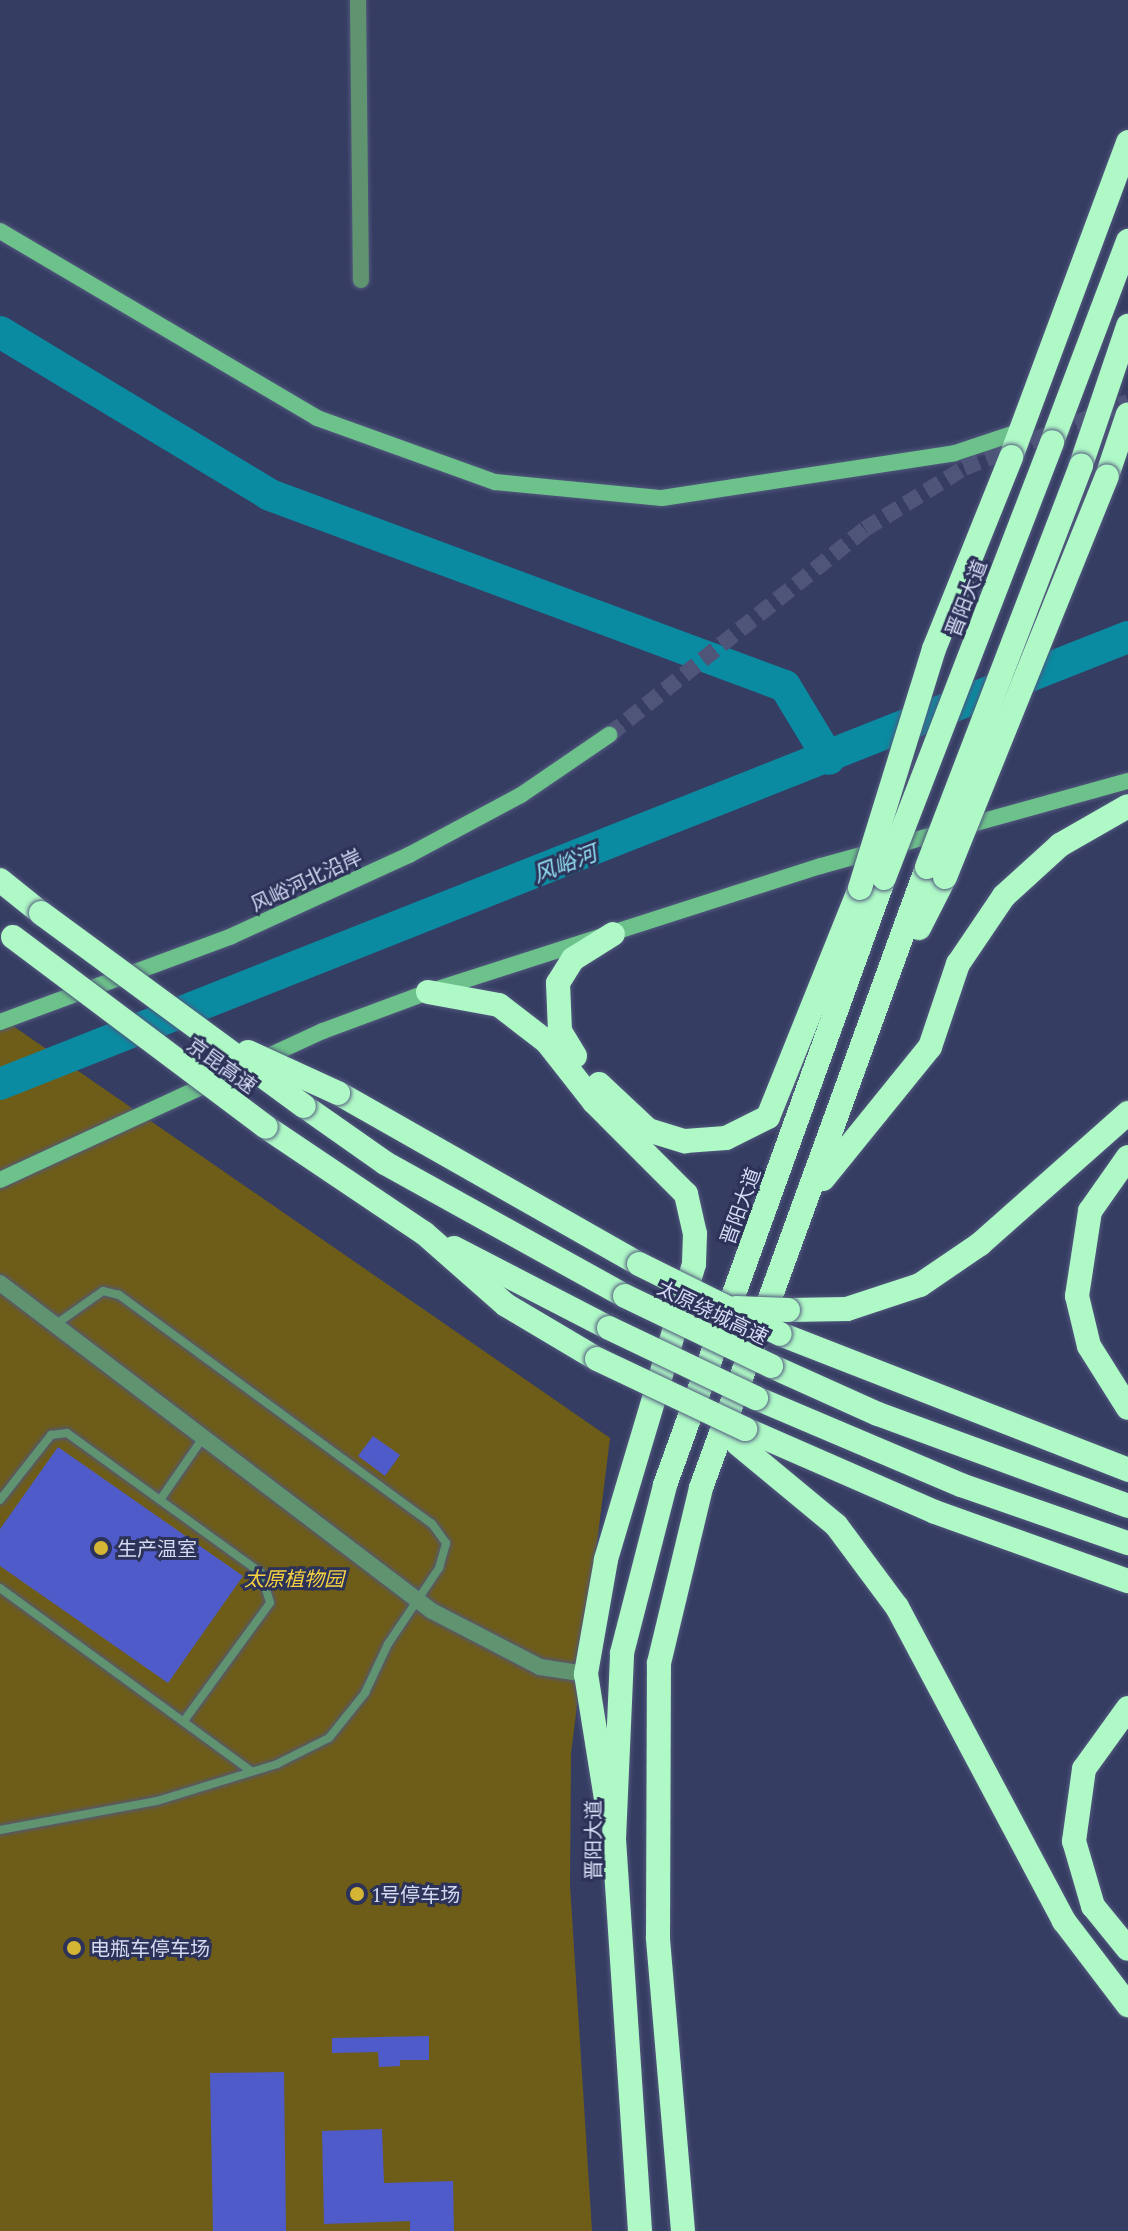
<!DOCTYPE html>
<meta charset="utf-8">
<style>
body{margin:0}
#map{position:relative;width:1128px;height:2231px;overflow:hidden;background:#363d63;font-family:Lora,"Noto Sans SC",serif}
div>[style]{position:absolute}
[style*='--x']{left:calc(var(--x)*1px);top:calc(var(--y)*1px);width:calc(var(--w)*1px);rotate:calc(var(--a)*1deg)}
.green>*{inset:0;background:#6e5d19}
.river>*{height:32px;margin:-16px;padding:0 16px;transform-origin:16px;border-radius:16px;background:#0a8ba1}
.building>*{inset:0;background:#4f5bc9}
.secondary-tunnel>*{height:16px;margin-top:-8px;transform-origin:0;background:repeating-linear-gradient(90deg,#4e5578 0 16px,transparent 0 24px)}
.roads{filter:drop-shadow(0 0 2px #52597d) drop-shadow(0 0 2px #52597d)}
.lane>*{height:8px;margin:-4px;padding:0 4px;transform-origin:4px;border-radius:4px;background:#609471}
.street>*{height:16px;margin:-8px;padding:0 8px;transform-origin:8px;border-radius:8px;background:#609471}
.secondary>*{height:16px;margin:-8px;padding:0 8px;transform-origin:8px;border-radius:8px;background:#6dc28b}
.highway>*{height:24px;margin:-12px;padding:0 12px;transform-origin:12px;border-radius:12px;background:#aff9c7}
.bridges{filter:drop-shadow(0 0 2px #52597d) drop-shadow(0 0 2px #52597d)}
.highway-bridge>*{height:24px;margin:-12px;padding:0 12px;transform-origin:12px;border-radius:12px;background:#aff9c7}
.dots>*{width:22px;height:22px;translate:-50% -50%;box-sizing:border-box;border:4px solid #2c3258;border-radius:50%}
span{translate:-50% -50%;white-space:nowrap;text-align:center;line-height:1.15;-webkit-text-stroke:6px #2c3258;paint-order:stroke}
.street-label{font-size:20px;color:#d4daf2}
.poi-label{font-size:20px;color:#d4daf2}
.left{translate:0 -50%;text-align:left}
.park-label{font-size:20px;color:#f6d240;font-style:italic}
.water-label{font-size:22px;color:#94e0f3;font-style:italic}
</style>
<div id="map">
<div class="green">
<div style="clip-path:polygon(0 1017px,610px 1438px,571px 1754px,570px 1885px,592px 2231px,0 2231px)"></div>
</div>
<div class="river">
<div style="--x:0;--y:332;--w:315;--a:31.1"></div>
<div style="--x:270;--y:495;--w:549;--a:20.35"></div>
<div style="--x:785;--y:686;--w:85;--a:58.9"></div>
<div style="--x:0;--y:1084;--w:1213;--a:-21.62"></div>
</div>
<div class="building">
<div style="clip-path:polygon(373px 1436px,400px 1455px,385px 1476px,358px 1456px)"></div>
<div style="clip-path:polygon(58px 1447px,243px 1576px,168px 1683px,0 1566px,0 1529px)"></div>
<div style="clip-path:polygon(429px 2036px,429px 2060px,400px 2060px,400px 2066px,379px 2067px,378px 2052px,332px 2053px,332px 2038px)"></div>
<div style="clip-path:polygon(284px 2072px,286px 2231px,213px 2231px,210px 2073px)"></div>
<div style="clip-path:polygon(382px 2129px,384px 2183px,453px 2181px,454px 2231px,410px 2231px,410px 2221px,324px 2224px,322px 2131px)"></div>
</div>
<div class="secondary-tunnel">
<div style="--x:609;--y:735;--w:329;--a:-38.8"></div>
<div style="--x:865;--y:529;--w:116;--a:-31.6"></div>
<div style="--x:964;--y:468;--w:177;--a:-21.9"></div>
</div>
<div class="roads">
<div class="lane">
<div style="--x:0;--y:1500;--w:83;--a:-51.9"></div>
<div style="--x:51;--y:1435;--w:16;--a:-7"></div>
<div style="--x:67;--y:1433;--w:239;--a:35.8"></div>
<div style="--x:261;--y:1573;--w:31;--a:73"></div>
<div style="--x:270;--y:1603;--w:146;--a:126.1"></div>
<div style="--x:160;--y:1500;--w:75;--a:-55.3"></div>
<div style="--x:0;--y:1588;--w:311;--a:36.1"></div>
<div style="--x:0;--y:1830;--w:160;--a:-10.5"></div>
<div style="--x:157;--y:1801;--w:126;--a:-17.1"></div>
<div style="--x:277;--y:1764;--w:58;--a:-26.6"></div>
<div style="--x:329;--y:1738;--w:58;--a:-51.3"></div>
<div style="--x:365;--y:1693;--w:54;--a:-64.9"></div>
<div style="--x:388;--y:1644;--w:92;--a:-56.1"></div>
<div style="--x:439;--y:1568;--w:26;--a:-74"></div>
<div style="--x:446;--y:1543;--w:24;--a:-126"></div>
<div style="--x:432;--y:1524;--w:388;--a:-143.8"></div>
<div style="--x:119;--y:1295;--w:16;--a:-166"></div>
<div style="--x:103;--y:1291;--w:59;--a:144.7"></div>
</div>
<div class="street">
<div style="--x:358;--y:0;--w:280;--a:89.4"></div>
<div style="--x:0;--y:1283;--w:542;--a:37.21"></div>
<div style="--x:432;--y:1611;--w:122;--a:27.4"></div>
<div style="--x:540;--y:1667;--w:47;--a:8.7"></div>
</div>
<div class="secondary">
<div style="--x:0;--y:231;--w:368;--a:30.5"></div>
<div style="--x:317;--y:418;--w:189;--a:19.8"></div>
<div style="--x:495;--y:482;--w:168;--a:5.5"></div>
<div style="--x:662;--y:498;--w:296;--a:-8.7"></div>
<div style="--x:955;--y:453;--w:70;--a:-18.4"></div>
<div style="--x:0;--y:1022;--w:247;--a:-20.3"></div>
<div style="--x:232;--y:936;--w:195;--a:-24.6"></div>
<div style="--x:409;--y:855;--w:127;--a:-28.2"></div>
<div style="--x:521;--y:795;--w:107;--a:-34.3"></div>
<div style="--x:0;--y:1180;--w:356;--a:-24.8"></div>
<div style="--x:323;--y:1031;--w:112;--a:-20.4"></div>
<div style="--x:428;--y:992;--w:413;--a:-17.8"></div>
<div style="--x:821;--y:866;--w:319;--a:-15.5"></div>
</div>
<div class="highway">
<div style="--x:1052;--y:442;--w:215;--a:-69.3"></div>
<div style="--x:1011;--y:457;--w:336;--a:-69.6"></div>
<div style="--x:1081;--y:465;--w:147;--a:-71.3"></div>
<div style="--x:1107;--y:476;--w:65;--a:-71.3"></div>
<div style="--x:0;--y:880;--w:53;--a:38.8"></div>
<div style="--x:919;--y:928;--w:57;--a:-63"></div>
<div style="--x:428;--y:992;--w:72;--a:10.4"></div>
<div style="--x:499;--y:1005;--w:61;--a:37.6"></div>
<div style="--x:547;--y:1042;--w:76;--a:51.9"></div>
<div style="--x:594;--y:1102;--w:130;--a:45"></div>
<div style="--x:686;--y:1194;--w:41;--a:77.3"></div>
<div style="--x:695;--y:1234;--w:30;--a:92"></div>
<div style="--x:694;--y:1264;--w:309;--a:106.6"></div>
<div style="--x:606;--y:1560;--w:116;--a:100"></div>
<div style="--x:586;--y:1674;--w:133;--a:80.9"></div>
<div style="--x:575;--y:1056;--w:29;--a:-121"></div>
<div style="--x:560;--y:1031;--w:48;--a:-92.4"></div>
<div style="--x:558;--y:983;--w:28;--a:-58"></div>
<div style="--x:573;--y:959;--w:47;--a:-32"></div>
<div style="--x:599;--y:1084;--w:67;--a:43.2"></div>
<div style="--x:648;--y:1130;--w:39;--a:17"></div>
<div style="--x:685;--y:1141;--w:41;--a:-4.2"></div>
<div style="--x:726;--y:1138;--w:47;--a:-26.6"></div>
<div style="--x:768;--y:1117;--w:247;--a:-68.1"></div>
<div style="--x:338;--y:1093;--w:346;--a:29.6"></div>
<div style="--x:304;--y:1106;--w:99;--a:35.1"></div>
<div style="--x:385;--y:1163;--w:274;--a:29"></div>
<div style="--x:266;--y:1127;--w:190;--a:33.9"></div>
<div style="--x:424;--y:1233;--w:109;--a:41.3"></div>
<div style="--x:506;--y:1305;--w:106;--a:30.7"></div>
<div style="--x:1128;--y:1157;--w:66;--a:125.1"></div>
<div style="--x:1090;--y:1211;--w:86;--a:98.7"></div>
<div style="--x:1077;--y:1296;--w:51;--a:76.5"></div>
<div style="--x:1089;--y:1346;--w:73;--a:57.8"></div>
<div style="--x:823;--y:1179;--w:170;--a:-51"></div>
<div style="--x:930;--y:1047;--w:88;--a:-71.4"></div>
<div style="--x:958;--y:964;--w:82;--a:-55.9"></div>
<div style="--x:1004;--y:896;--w:76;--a:-42.3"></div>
<div style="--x:1060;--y:845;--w:78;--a:-29.8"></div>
<div style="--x:454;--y:1248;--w:174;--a:27.3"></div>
<div style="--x:788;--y:1310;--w:59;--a:-1"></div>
<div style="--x:847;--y:1309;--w:77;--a:-18.2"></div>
<div style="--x:920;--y:1285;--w:73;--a:-34.3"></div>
<div style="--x:980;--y:1244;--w:198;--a:-41.5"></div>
<div style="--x:780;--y:1334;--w:374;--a:21.3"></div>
<div style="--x:771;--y:1366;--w:117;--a:24.2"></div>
<div style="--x:878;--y:1414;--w:266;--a:20.2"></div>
<div style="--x:756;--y:1398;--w:223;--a:23"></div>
<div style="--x:961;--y:1485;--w:177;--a:19.2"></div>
<div style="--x:745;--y:1429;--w:207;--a:23.6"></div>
<div style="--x:935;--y:1512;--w:205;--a:19.7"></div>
<div style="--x:738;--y:1444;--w:127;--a:39.6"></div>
<div style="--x:836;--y:1525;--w:102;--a:53.4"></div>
<div style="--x:897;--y:1607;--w:356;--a:62"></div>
<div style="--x:1064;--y:1921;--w:106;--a:52.7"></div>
<div style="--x:1128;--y:1708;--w:75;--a:125.8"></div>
<div style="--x:1084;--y:1769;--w:73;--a:97.9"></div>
<div style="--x:1074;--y:1841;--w:68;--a:73.7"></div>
<div style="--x:1093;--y:1906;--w:55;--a:50.9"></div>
<div style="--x:640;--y:2231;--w:393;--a:-93.8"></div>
<div style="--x:614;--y:1839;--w:186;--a:-87.5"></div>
<div style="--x:622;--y:1653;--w:173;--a:-75.6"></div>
<div style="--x:665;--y:1485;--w:645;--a:-70.16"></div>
<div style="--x:683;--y:2231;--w:295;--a:-94.9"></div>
<div style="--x:658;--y:1937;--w:274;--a:-89.8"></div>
<div style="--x:659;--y:1663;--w:180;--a:-76.5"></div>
<div style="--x:701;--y:1488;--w:661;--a:-70"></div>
</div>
</div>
<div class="bridges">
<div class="highway-bridge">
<div style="--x:927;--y:867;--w:430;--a:-69"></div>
<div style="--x:945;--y:877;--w:432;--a:-68"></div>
<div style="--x:884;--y:878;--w:467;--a:-68.9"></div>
<div style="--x:860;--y:888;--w:250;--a:-72.8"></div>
<div style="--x:934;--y:649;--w:207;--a:-68.1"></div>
<div style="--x:41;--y:913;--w:326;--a:36.3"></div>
<div style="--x:13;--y:937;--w:316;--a:36.9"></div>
<div style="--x:248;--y:1052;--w:99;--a:24.5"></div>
<div style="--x:639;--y:1264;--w:157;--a:26.4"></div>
<div style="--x:625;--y:1296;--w:162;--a:25.6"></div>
<div style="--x:736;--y:1308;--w:52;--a:2.2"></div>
<div style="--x:609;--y:1328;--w:163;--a:25.5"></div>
<div style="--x:597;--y:1359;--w:164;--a:25.3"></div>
</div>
</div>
<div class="dots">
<div style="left:101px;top:1548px;background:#d5b534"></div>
<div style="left:357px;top:1894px;background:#d5b534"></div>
<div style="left:74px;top:1948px;background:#d5b534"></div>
</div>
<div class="street-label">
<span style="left:966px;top:598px;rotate:-69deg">晋阳大道</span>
<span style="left:306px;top:880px;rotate:-25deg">风峪河北沿岸</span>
<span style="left:222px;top:1065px;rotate:36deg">京昆高速</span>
<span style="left:740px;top:1206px;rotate:-70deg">晋阳大道</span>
<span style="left:713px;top:1312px;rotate:26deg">太原绕城高速</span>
<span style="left:593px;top:1840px;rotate:-90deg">晋阳大道</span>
</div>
<div class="poi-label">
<span class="left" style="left:117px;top:1548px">生产温室</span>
<span class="left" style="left:373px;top:1894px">1号停车场</span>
<span class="left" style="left:90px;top:1948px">电瓶车停车场</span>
</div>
<div class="park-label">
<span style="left:294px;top:1578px">太原植物园</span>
</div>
<div class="water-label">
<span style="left:565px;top:864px;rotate:-21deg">风峪河</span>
</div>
</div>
